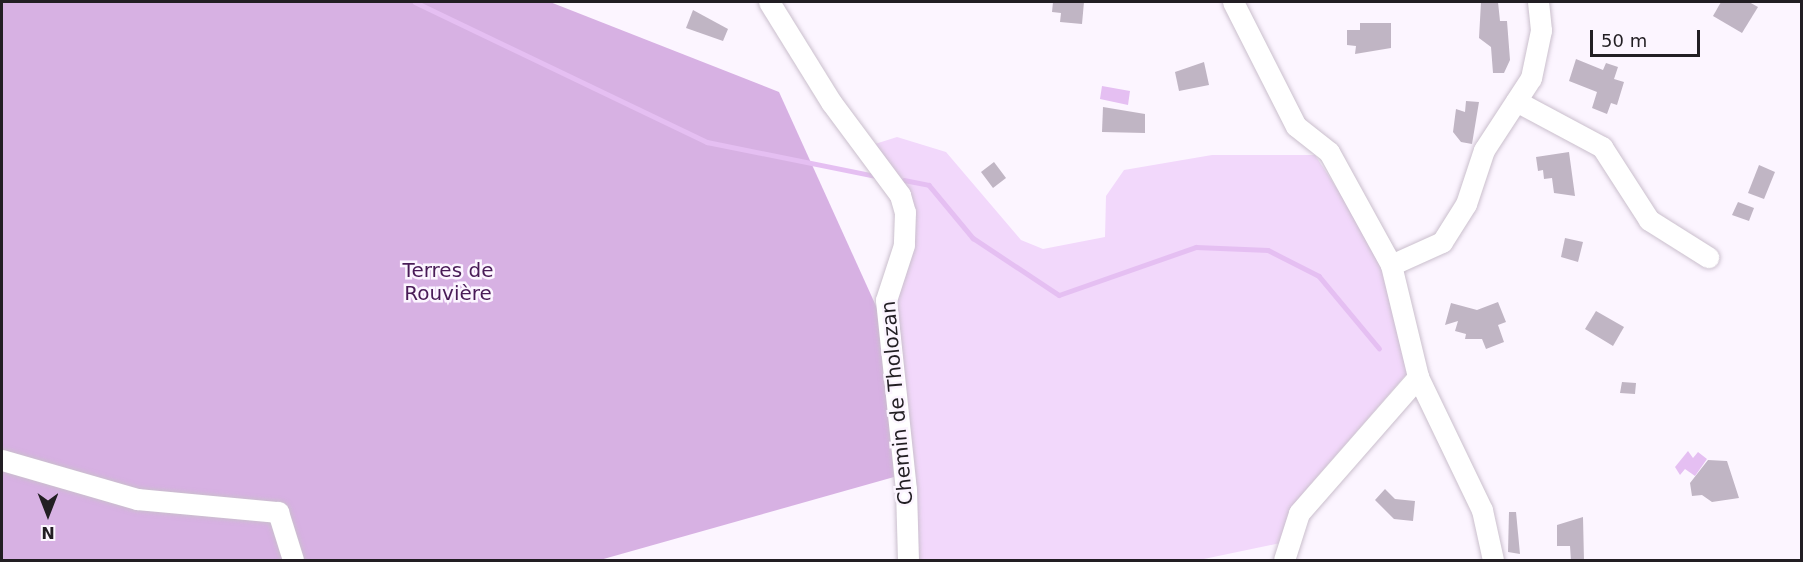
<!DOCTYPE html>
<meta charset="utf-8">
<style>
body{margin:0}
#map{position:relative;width:1803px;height:562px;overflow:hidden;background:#fcf5ff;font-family:"DejaVu Sans",sans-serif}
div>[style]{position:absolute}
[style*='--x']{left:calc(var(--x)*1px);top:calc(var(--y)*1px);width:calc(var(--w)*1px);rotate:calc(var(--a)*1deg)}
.green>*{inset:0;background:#f2d8fb}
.forest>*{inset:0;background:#d7b1e3}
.water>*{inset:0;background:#e5bff2}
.stream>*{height:4.5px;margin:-2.25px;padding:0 2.25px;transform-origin:2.25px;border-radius:2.25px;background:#e5bff2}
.building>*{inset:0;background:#c0b5c4}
.roads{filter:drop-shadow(0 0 2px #cabfcd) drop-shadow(0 0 2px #cabfcd)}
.minor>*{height:21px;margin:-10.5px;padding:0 10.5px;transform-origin:10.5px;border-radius:10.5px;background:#fff}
span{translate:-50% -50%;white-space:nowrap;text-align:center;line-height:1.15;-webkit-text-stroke:5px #fcf5ff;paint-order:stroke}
.park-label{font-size:20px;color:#491b57}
.street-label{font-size:20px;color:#221e23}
.frame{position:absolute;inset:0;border:3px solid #221e23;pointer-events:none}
.north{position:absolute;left:18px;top:484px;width:60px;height:60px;-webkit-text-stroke:4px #fcf5ff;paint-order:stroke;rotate:180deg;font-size:16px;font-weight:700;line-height:24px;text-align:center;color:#221e23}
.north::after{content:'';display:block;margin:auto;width:21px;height:27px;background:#221e23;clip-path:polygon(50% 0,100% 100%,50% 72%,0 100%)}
.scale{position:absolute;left:1590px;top:30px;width:110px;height:27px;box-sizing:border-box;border:3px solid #221e23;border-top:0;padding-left:8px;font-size:18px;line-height:21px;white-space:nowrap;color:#221e23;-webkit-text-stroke:4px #fcf5ff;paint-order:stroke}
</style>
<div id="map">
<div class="green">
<div style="clip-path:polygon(897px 137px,946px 152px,1021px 240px,1043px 249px,1105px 237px,1106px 196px,1124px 170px,1212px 155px,1315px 155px,1373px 244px,1386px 274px,1410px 370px,1302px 494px,1285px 542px,1199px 560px,913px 560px,893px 291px,909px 247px,915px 208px,875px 144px)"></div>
</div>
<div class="forest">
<div style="clip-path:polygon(2px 2px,550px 2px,779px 92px,881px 317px,894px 477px,600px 560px,2px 560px)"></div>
</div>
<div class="water">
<div style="clip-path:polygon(1102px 86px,1130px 91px,1128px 105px,1100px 99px)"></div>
<div style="clip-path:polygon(1688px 451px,1693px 458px,1698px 452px,1707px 459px,1695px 476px,1685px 469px,1680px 475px,1675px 467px)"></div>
</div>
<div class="stream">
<div style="--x:415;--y:2;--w:324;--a:25.6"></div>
<div style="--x:707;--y:142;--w:171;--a:11.4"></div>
<div style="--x:904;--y:180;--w:25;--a:11"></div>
<div style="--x:929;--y:185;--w:69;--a:50.3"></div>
<div style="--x:973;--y:238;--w:103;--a:33.5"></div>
<div style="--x:1059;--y:295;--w:145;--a:-19.3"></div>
<div style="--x:1196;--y:247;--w:72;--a:2.4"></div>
<div style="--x:1268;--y:250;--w:57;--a:27"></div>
<div style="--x:1319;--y:276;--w:94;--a:50.2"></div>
</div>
<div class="building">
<div style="clip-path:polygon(1053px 2px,1084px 2px,1082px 24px,1060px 22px,1061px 13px,1052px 12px)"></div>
<div style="clip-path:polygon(1481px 2px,1498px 2px,1500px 21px,1507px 21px,1510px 60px,1504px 73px,1493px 73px,1491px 47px,1479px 38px)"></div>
<div style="clip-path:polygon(1721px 2px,1749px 2px,1758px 7px,1742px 33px,1713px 16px)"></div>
<div style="clip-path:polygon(693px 10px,728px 29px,723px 41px,686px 28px)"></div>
<div style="clip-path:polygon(1360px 23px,1391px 23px,1391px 48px,1355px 54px,1356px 46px,1347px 45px,1347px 30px,1360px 30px)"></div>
<div style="clip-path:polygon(1576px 59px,1603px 70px,1606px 63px,1618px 67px,1614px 79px,1624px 82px,1617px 105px,1611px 103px,1607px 114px,1592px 108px,1597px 92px,1569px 81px)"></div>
<div style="clip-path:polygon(1204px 62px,1209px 85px,1179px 91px,1175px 72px)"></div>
<div style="clip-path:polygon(1466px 101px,1479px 102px,1472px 144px,1461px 142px,1453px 132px,1456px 109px,1465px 112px)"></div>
<div style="clip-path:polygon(1103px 107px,1145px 114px,1145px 133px,1102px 132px)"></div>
<div style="clip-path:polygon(1569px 152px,1575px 196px,1554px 193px,1552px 178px,1544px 179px,1543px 170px,1538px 171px,1536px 157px)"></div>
<div style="clip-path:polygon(994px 162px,1006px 178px,993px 188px,981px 172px)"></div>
<div style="clip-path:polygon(1759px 165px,1775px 172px,1764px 199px,1748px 193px)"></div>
<div style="clip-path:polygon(1738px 202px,1754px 208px,1749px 221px,1732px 215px)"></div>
<div style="clip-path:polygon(1565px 238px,1583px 242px,1578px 262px,1561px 257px)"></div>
<div style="clip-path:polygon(1498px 302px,1506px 322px,1498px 325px,1504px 342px,1486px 349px,1482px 339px,1465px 339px,1466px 334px,1455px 331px,1458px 321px,1445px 325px,1451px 303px,1477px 310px)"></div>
<div style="clip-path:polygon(1596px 311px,1624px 327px,1613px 346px,1585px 329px)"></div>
<div style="clip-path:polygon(1622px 382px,1636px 383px,1635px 394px,1620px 393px)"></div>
<div style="clip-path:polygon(1708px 460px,1727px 461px,1739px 498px,1712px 502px,1702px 495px,1692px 496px,1690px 483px)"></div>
<div style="clip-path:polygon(1385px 489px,1395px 499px,1415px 501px,1413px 521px,1394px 519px,1375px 500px)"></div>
<div style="clip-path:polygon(1509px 512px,1516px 512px,1520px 554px,1508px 552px)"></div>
<div style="clip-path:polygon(1583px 517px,1584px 561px,1571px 561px,1570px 546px,1557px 546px,1557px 525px)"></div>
</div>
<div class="roads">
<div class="minor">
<div style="--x:769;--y:2;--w:118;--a:58.2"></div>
<div style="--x:831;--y:102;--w:116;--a:53.4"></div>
<div style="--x:900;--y:195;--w:18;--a:74"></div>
<div style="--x:905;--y:212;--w:33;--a:92"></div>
<div style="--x:904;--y:245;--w:58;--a:108.1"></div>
<div style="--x:886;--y:300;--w:190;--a:84"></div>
<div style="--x:906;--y:489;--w:71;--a:88.4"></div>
<div style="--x:1233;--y:2;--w:139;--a:63.1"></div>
<div style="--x:1296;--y:126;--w:42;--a:38.2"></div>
<div style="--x:1329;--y:152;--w:129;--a:61.2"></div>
<div style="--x:1391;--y:265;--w:115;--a:76.4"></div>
<div style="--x:1418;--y:377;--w:148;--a:64.3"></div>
<div style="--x:1482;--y:510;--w:51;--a:77.6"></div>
<div style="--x:1516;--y:101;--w:98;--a:28.1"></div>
<div style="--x:1602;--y:147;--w:87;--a:57.2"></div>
<div style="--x:1649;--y:220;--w:70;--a:32.1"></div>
<div style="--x:1391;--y:265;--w:56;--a:-24.3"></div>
<div style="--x:1442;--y:242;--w:45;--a:-57.7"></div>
<div style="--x:1466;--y:204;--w:57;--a:-71.6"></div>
<div style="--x:1484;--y:150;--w:86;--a:-56.9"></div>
<div style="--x:1531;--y:78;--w:49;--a:-78.2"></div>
<div style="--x:1541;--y:30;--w:28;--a:-96"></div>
<div style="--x:2;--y:460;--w:141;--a:16.1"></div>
<div style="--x:137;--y:499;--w:142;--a:5.3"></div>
<div style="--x:278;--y:512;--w:50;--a:72.6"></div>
<div style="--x:1284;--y:560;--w:49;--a:-72.3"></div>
<div style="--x:1299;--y:513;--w:181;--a:-48.8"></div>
</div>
</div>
<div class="park-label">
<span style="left:448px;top:282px">Terres de<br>Rouvière</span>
</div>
<div class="street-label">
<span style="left:897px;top:403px;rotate:-95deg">Chemin de Tholozan</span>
</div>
<div class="frame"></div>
<div class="north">N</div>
<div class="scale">50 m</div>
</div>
